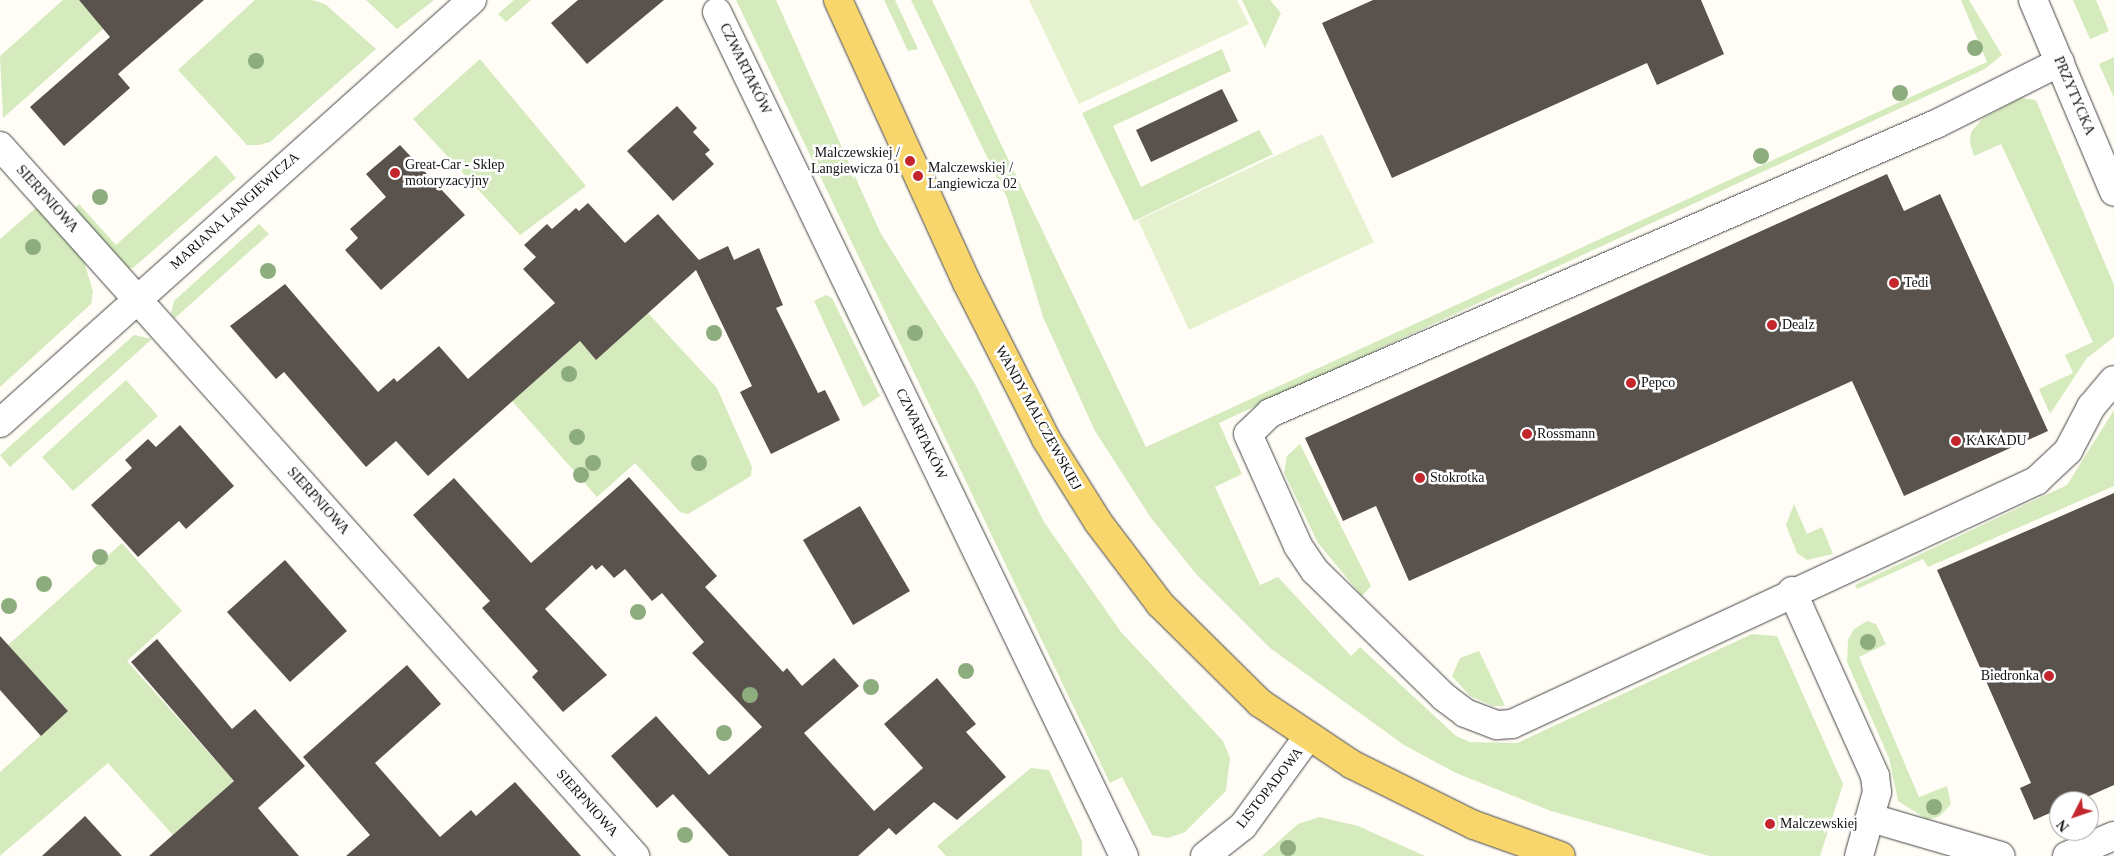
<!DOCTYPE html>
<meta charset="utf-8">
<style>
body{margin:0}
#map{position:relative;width:2114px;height:856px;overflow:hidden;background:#fffdf5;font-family:Georgia,serif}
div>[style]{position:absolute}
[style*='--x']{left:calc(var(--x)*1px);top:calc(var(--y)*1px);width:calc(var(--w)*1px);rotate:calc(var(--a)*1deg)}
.green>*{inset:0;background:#d5ebbd}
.pitch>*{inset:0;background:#e6f2cf}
.building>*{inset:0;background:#5a524d}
.roads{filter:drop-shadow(0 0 1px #444) drop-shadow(0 0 1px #444)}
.minor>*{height:28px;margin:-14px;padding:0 14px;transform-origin:14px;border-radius:14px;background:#fff}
.major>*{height:28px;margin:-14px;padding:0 14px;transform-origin:14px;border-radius:14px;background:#f9d66b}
.trees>*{width:16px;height:16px;margin:-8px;border-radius:50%;background:#8dad7f}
.dots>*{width:14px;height:14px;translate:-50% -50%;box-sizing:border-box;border:2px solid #fff;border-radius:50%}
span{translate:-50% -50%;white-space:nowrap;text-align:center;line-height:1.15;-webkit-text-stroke:5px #fff;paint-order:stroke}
.street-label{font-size:14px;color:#111}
.poi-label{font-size:14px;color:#111}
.right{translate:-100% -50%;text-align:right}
.left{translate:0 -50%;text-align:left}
.north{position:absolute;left:2049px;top:791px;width:50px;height:50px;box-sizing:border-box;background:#fff;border:1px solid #a0a0a0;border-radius:50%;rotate:229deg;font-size:14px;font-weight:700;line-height:20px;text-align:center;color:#111}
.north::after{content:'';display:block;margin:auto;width:18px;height:22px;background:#c4262e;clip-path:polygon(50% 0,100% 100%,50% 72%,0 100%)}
</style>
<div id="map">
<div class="green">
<div style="clip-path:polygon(63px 0,79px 0,104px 28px,3px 118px,0 56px)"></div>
<div style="clip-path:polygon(255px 0,312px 0,325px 4px,376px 49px,270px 142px,259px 145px,247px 145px,178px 70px)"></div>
<div style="clip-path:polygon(366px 0,434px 0,397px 29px)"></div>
<div style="clip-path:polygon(514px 0,531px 0,506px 22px,498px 14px)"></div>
<div style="clip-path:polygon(736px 0,776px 0,880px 232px,975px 384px,1044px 522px,1121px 632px,1223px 741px,1230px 758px,1226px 791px,1185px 832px,1168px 838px,1152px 835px,1122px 777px,1110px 783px)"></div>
<div style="clip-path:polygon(884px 0,895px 0,918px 49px,908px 51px)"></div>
<div style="clip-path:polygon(911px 0,932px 0,1146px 447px,1987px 62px,1961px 0,1969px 0,2002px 55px,1985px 69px,1219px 423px,1242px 474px,1215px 487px,1260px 585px,1278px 577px,1351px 656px,1360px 647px,1456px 736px,1470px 742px,1517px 743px,1752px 634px,1777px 636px,1843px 784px,1820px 856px,1709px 856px,1551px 811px,1456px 773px,1404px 745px,1270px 648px,1197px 575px,1151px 518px,1095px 431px,1043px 317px,1007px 198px)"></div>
<div style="clip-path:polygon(1242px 0,1270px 0,1281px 13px,1265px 48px)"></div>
<div style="clip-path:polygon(2073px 0,2096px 0,2109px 31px,2090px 39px)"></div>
<div style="clip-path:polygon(1222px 49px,1231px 71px,1113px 126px,1141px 187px,1259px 130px,1273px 154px,1134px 221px,1082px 113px)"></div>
<div style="clip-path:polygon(2114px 57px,2114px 98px,2099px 64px)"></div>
<div style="clip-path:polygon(480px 59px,586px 186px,520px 235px,413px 119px)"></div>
<div style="clip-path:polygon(2021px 98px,2036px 100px,2114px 285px,2114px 337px,2087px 358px,2050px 414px,2039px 389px,2073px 373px,2065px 355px,2093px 342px,2001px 144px,1974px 156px,1970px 143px,1971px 132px,1983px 118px)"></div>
<div style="clip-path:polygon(216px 155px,236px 178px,133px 268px,126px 268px,72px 210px,79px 204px,116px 245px)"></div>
<div style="clip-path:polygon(37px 207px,84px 261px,93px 292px,91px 304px,0 387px,0 239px)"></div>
<div style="clip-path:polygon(259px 224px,269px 234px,175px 318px,171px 314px,174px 301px)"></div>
<div style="clip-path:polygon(826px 295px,832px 298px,880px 396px,863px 407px,814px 301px)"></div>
<div style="clip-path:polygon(648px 313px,717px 388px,752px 467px,751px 476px,688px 514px,680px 512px,635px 463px,597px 497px,512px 401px,580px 341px,596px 359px)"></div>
<div style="clip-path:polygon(134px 335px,152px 339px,10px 467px,0 455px)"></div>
<div style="clip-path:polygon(126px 380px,158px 416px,73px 491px,42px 457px)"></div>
<div style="clip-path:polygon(2114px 410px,2114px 486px,1928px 567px,1923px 559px,1857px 589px,1855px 585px,2067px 485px)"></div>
<div style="clip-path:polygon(1300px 444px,1371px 586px,1362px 596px,1318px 543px,1284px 473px,1287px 456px)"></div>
<div style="clip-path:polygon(1794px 504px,1807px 534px,1822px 527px,1833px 554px,1807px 560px,1797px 553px,1786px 525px)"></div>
<div style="clip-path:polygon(122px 543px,182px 611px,127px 661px,234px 781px,173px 835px,108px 763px,0 856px,0 772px,68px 711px,0 637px,8px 645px)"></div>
<div style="clip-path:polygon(1867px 621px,1876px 624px,1886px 644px,1859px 657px,1919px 797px,1947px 786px,1951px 804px,1940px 816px,1928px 820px,1898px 801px,1889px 758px,1847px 662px,1848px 640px,1854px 629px)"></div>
<div style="clip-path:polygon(1479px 651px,1493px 680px,1505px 706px,1493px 706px,1470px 696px,1452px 676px,1460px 658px)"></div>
<div style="clip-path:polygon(1031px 768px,1049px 770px,1082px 841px,1082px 856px,946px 856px,937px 846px)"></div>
<div style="clip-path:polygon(1320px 817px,1358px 826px,1425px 856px,1262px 856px,1298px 824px)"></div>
</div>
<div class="pitch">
<div style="clip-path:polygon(1029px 0,1237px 0,1249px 24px,1079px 104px)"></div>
<div style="clip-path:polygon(1322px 134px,1374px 242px,1189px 330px,1138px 220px)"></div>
</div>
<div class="building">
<div style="clip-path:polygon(79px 0,204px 0,118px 74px,130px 88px,64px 146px,30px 107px,110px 37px)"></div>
<div style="clip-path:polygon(578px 0,664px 0,587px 64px,551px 23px)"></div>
<div style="clip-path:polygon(1373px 0,1701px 0,1724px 54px,1657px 85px,1647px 63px,1392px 178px,1322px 23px)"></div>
<div style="clip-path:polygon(1222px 89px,1238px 121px,1151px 162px,1136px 130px)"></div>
<div style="clip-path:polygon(677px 106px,697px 128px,693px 132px,710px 150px,705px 154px,714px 164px,673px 201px,627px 151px)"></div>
<div style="clip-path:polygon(400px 145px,465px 215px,381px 290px,345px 250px,358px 238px,350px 229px,386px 197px,366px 174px)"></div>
<div style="clip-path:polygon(1887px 174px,1904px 211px,1940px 194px,2048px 431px,1904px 496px,1852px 381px,1409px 581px,1376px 506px,1343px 521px,1305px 438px)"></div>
<div style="clip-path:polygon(588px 203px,625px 243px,658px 214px,699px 260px,728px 246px,734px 260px,759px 248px,783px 305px,776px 308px,818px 393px,825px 390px,840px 420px,771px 454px,740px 392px,752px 386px,696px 270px,596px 360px,580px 341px,428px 476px,396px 441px,366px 467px,284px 372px,276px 379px,230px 326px,285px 284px,378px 392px,394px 378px,397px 382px,439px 346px,468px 379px,555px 303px,523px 269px,536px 257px,524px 245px,547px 224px,552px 229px,576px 208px,579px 211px)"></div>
<div style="clip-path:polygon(180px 425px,234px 486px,186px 529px,179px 521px,138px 557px,91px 505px,132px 468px,125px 460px,148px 439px,156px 447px)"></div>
<div style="clip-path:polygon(629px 477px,717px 576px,705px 587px,783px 672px,787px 668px,802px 686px,834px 658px,859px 686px,804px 733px,874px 811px,923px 768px,884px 724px,937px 678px,976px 724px,966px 732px,1006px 777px,957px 820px,934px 802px,896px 835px,889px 828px,858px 856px,729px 856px,673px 794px,657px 808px,611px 756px,656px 716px,709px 775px,762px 727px,692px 653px,704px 642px,662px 593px,652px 601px,625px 569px,614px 578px,602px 565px,596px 570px,592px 565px,545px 609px,607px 675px,563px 712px,532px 677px,538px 671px,482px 608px,490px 601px,413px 515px,454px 478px,531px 563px)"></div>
<div style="clip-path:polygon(2114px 493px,2114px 785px,2078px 801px,2059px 801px,2059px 809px,2034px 820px,2020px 788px,2031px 783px,1937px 570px)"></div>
<div style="clip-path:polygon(860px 506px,910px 591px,853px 625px,803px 540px)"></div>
<div style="clip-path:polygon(285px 560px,347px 631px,290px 682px,227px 612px)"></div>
<div style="clip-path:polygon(0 636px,68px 711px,41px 736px,0 690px)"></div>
<div style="clip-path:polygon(157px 639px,232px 729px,255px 709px,305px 766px,258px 808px,299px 856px,149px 856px,234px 781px,131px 662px)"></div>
<div style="clip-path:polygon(407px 665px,441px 704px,375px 763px,440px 837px,471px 810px,476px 816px,515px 782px,581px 856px,346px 856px,370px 835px,303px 757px)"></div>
<div style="clip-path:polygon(85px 816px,122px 856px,42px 856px)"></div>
</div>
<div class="roads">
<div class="minor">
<div style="--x:2033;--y:0;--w:208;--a:67.1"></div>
<div style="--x:717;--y:12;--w:937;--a:64.26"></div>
<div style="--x:2060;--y:62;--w:139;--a:153.4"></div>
<div style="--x:1936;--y:124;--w:726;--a:156.54"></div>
<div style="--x:1270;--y:413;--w:30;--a:136"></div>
<div style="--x:1248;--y:434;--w:123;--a:65.9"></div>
<div style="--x:1298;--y:546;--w:30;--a:56"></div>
<div style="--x:1315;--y:571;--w:180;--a:44.3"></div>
<div style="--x:1444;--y:697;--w:26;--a:37"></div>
<div style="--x:1465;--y:713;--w:34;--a:21"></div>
<div style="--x:1497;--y:725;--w:15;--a:-4"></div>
<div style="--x:1512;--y:724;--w:578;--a:-24.88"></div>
<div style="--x:2036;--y:481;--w:44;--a:-43.2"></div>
<div style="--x:2068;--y:451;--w:50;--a:-62.4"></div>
<div style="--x:2091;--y:407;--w:35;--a:-50"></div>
<div style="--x:0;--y:146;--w:953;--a:48.19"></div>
<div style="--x:0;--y:423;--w:634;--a:-41.87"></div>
<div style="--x:1792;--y:591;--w:203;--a:65.8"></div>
<div style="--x:1875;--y:776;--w:16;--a:83"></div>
<div style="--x:1877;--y:792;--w:66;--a:105.7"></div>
<div style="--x:1871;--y:818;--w:135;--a:16.3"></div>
<div style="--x:1205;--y:856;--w:48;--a:-38.3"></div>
<div style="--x:1243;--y:826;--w:110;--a:-53.9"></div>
<div style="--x:2067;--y:856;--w:51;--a:-23.1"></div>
</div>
<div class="major">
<div style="--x:838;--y:0;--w:311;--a:65.5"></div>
<div style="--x:967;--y:283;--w:175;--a:63.1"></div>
<div style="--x:1046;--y:439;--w:98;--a:57.9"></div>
<div style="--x:1098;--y:522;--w:103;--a:52.9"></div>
<div style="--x:1160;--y:604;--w:141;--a:44.7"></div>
<div style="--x:1260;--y:703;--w:110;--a:33.8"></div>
<div style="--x:1351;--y:764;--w:137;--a:26.4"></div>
<div style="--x:1474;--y:825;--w:92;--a:19.6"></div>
</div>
</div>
<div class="trees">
<div style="left:1975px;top:48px"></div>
<div style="left:256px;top:61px"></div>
<div style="left:1900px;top:93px"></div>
<div style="left:1761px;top:156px"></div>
<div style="left:100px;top:197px"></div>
<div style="left:33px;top:247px"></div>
<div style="left:268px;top:271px"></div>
<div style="left:714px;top:333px"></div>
<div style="left:915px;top:333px"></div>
<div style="left:569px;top:374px"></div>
<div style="left:577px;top:437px"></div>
<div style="left:593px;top:463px"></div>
<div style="left:699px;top:463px"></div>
<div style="left:581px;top:475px"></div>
<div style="left:100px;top:557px"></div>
<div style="left:44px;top:584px"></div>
<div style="left:9px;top:606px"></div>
<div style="left:638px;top:612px"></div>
<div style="left:1868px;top:642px"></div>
<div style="left:966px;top:671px"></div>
<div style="left:871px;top:687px"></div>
<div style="left:750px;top:695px"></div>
<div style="left:724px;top:733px"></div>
<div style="left:1934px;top:807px"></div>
<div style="left:685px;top:835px"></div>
<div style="left:1288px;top:848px"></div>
</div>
<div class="dots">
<div style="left:910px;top:161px;background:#c4262e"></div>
<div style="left:395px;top:173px;background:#c4262e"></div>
<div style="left:918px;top:176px;background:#c4262e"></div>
<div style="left:1894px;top:283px;background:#c4262e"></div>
<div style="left:1772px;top:325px;background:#c4262e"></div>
<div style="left:1631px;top:383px;background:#c4262e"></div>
<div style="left:1527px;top:434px;background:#c4262e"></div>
<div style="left:1956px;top:441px;background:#c4262e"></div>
<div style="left:1420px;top:478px;background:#c4262e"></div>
<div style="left:2049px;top:676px;background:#c4262e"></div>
<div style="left:1770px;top:824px;background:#c4262e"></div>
</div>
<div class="street-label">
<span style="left:745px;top:69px;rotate:64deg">CZWARTAKÓW</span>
<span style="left:2074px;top:96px;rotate:67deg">PRZYTYCKA</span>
<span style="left:47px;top:199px;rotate:48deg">SIERPNIOWA</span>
<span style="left:235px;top:211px;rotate:-42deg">MARIANA LANGIEWICZA</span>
<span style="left:1038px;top:418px;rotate:61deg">WANDY MALCZEWSKIEJ</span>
<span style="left:921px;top:434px;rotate:64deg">CZWARTAKÓW</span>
<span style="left:318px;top:501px;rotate:48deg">SIERPNIOWA</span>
<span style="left:1270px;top:788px;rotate:-52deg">LISTOPADOWA</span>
<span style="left:587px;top:803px;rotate:48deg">SIERPNIOWA</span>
</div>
<div class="poi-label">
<span class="right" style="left:900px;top:161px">Malczewskiej /<br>Langiewicza 01</span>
<span class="left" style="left:405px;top:173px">Great-Car - Sklep<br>motoryzacyjny</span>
<span class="left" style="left:928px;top:176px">Malczewskiej /<br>Langiewicza 02</span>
<span class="left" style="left:1904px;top:283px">Tedi</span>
<span class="left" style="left:1782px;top:325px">Dealz</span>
<span class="left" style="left:1641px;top:383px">Pepco</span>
<span class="left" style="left:1537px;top:434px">Rossmann</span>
<span class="left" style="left:1966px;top:441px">KAKADU</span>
<span class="left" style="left:1430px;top:478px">Stokrotka</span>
<span class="right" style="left:2039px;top:676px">Biedronka</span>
<span class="left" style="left:1780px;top:824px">Malczewskiej</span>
</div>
<div class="north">N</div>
</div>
